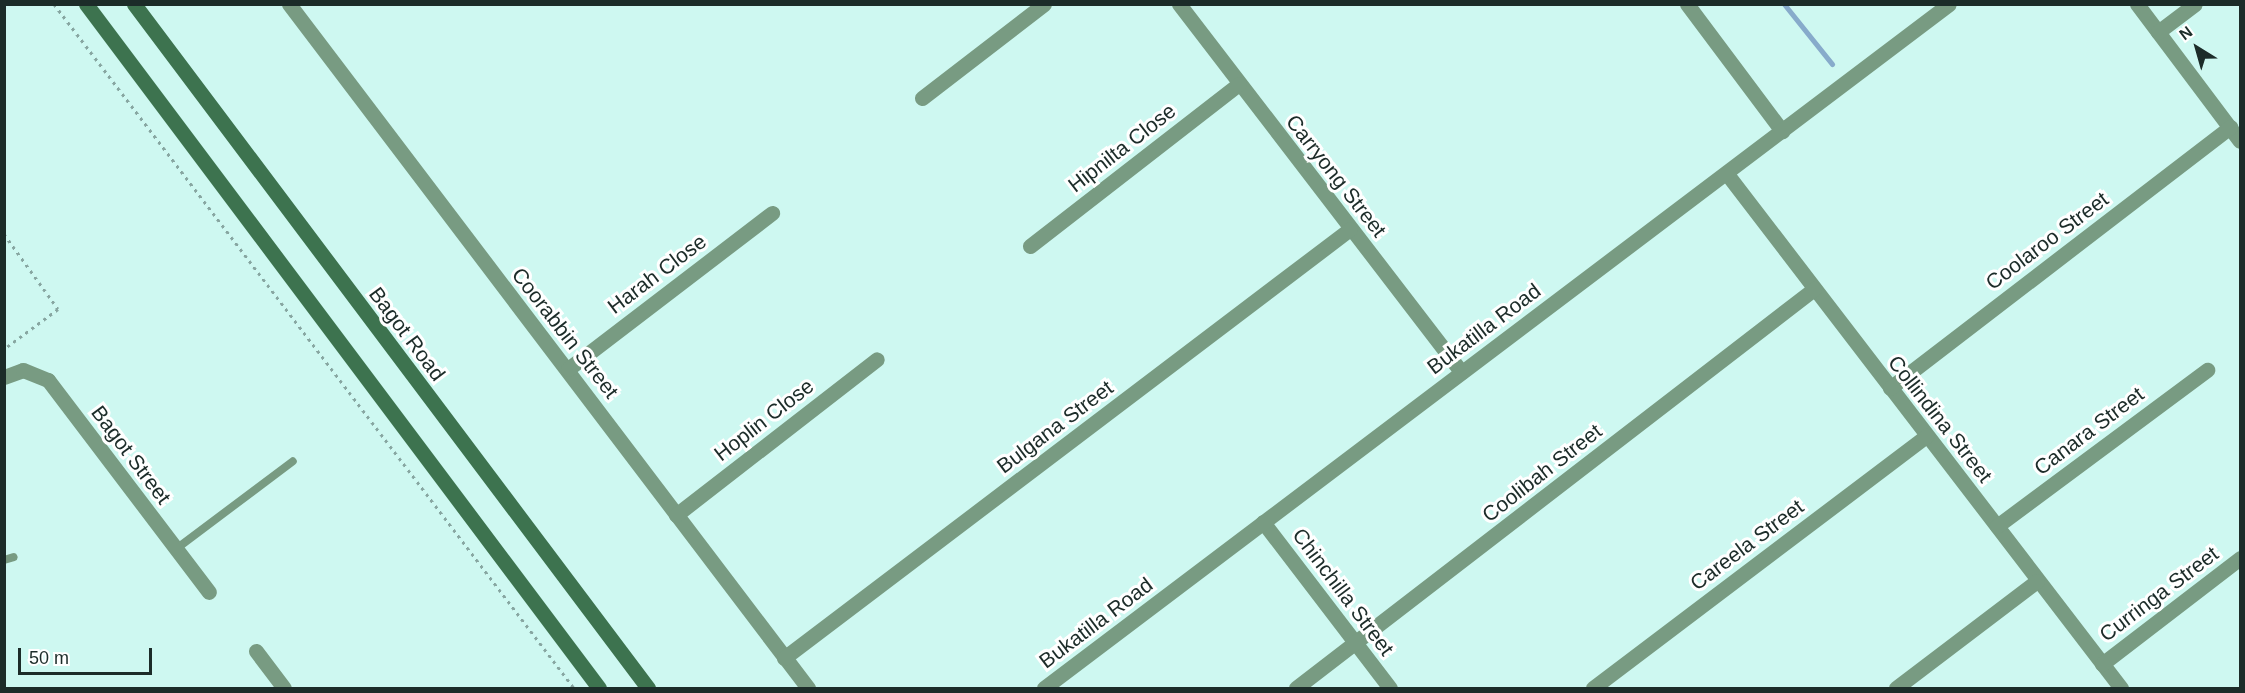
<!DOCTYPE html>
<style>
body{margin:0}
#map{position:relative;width:2245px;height:693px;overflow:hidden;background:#cef8f1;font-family:Arial,sans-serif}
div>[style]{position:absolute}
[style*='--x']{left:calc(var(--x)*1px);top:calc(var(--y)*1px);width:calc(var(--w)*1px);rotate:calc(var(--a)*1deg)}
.stream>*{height:5px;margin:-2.5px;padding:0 2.5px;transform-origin:2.5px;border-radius:2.5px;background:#87abcb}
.path>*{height:3px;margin-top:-1.5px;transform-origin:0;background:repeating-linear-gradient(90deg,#87a6a1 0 3px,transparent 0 7.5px)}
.service>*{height:8px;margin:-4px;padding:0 4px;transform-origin:4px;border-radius:4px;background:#789b82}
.minor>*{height:15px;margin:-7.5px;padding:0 7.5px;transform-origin:7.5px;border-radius:7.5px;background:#789b82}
.secondary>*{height:15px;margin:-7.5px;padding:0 7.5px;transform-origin:7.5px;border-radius:7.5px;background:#3d734f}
span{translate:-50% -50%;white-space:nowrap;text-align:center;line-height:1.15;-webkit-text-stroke:6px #fff;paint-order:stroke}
.street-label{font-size:21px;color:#1c2c29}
.frame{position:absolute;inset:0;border:6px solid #1c2c29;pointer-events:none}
.north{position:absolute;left:2167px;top:18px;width:60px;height:60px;-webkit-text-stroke:4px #fff;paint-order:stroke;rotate:323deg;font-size:16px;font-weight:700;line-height:24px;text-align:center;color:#1c2c29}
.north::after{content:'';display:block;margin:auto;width:21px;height:27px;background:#1c2c29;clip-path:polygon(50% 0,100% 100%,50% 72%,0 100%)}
.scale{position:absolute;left:18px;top:648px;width:134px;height:27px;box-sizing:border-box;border:3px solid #1c2c29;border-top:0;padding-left:8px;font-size:18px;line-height:21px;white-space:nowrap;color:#1c2c29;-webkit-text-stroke:4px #fff;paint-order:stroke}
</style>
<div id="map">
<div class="stream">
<div style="--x:1784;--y:4;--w:77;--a:51.3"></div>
</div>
<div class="path">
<div style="--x:54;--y:4;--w:859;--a:52.76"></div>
<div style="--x:4;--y:234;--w:92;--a:54.2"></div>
<div style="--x:58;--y:309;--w:67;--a:143.5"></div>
</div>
<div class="service">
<div style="--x:176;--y:549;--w:146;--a:-36.9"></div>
<div style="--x:4;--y:560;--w:10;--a:-17"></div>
</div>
<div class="minor">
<div style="--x:289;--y:4;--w:859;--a:52.81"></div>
<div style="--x:1179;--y:4;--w:464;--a:52.5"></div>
<div style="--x:1687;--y:4;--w:159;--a:53.2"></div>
<div style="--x:2137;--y:4;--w:171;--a:53.1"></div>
<div style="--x:2158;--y:32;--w:46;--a:-37.1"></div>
<div style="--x:922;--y:98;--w:154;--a:-37.6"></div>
<div style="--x:1727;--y:174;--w:648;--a:52.53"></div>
<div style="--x:1030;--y:246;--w:264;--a:-37.8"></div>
<div style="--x:568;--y:369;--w:257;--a:-37.4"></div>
<div style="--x:4;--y:377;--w:20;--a:-20"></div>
<div style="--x:23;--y:370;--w:27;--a:22"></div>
<div style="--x:48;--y:380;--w:266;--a:52.8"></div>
<div style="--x:1890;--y:388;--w:429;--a:-37.5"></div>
<div style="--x:676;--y:515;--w:254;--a:-37.8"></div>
<div style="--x:1263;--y:522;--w:209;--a:52.6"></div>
<div style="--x:1997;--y:526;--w:262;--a:-36.6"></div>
<div style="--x:256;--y:651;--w:46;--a:52.9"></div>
<div style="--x:784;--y:658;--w:710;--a:-37.16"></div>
<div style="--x:2102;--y:664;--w:174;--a:-37.5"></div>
<div style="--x:1044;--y:688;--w:1134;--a:-37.08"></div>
<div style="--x:1296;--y:688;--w:654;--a:-37.61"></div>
<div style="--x:1593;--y:688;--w:418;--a:-37.1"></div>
<div style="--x:1896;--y:688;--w:177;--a:-37.2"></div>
</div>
<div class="secondary">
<div style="--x:86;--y:4;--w:855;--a:53.13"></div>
<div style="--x:134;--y:4;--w:856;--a:53.08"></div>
</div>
<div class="street-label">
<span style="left:1122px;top:148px;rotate:-38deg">Hipnilta Close</span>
<span style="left:1336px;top:176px;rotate:52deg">Carryong Street</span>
<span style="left:2047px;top:241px;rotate:-37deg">Coolaroo Street</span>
<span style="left:657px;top:274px;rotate:-37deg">Harah Close</span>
<span style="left:1484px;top:329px;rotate:-37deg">Bukatilla Road</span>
<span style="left:565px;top:333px;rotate:52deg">Coorabbin Street</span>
<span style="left:407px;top:334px;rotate:53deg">Bagot Road</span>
<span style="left:1940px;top:419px;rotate:52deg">Collindina Street</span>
<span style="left:764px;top:420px;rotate:-38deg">Hoplin Close</span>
<span style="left:1055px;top:427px;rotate:-37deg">Bulgana Street</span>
<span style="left:2089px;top:431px;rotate:-37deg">Canara Street</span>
<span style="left:131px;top:455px;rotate:53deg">Bagot Street</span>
<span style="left:1542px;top:473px;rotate:-38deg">Coolibah Street</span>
<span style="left:1747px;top:545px;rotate:-37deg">Careela Street</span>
<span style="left:1343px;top:592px;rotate:53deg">Chinchilla Street</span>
<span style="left:2159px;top:594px;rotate:-37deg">Curringa Street</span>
<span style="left:1096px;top:623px;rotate:-37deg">Bukatilla Road</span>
</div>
<div class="frame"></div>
<div class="north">N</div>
<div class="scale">50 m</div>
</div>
